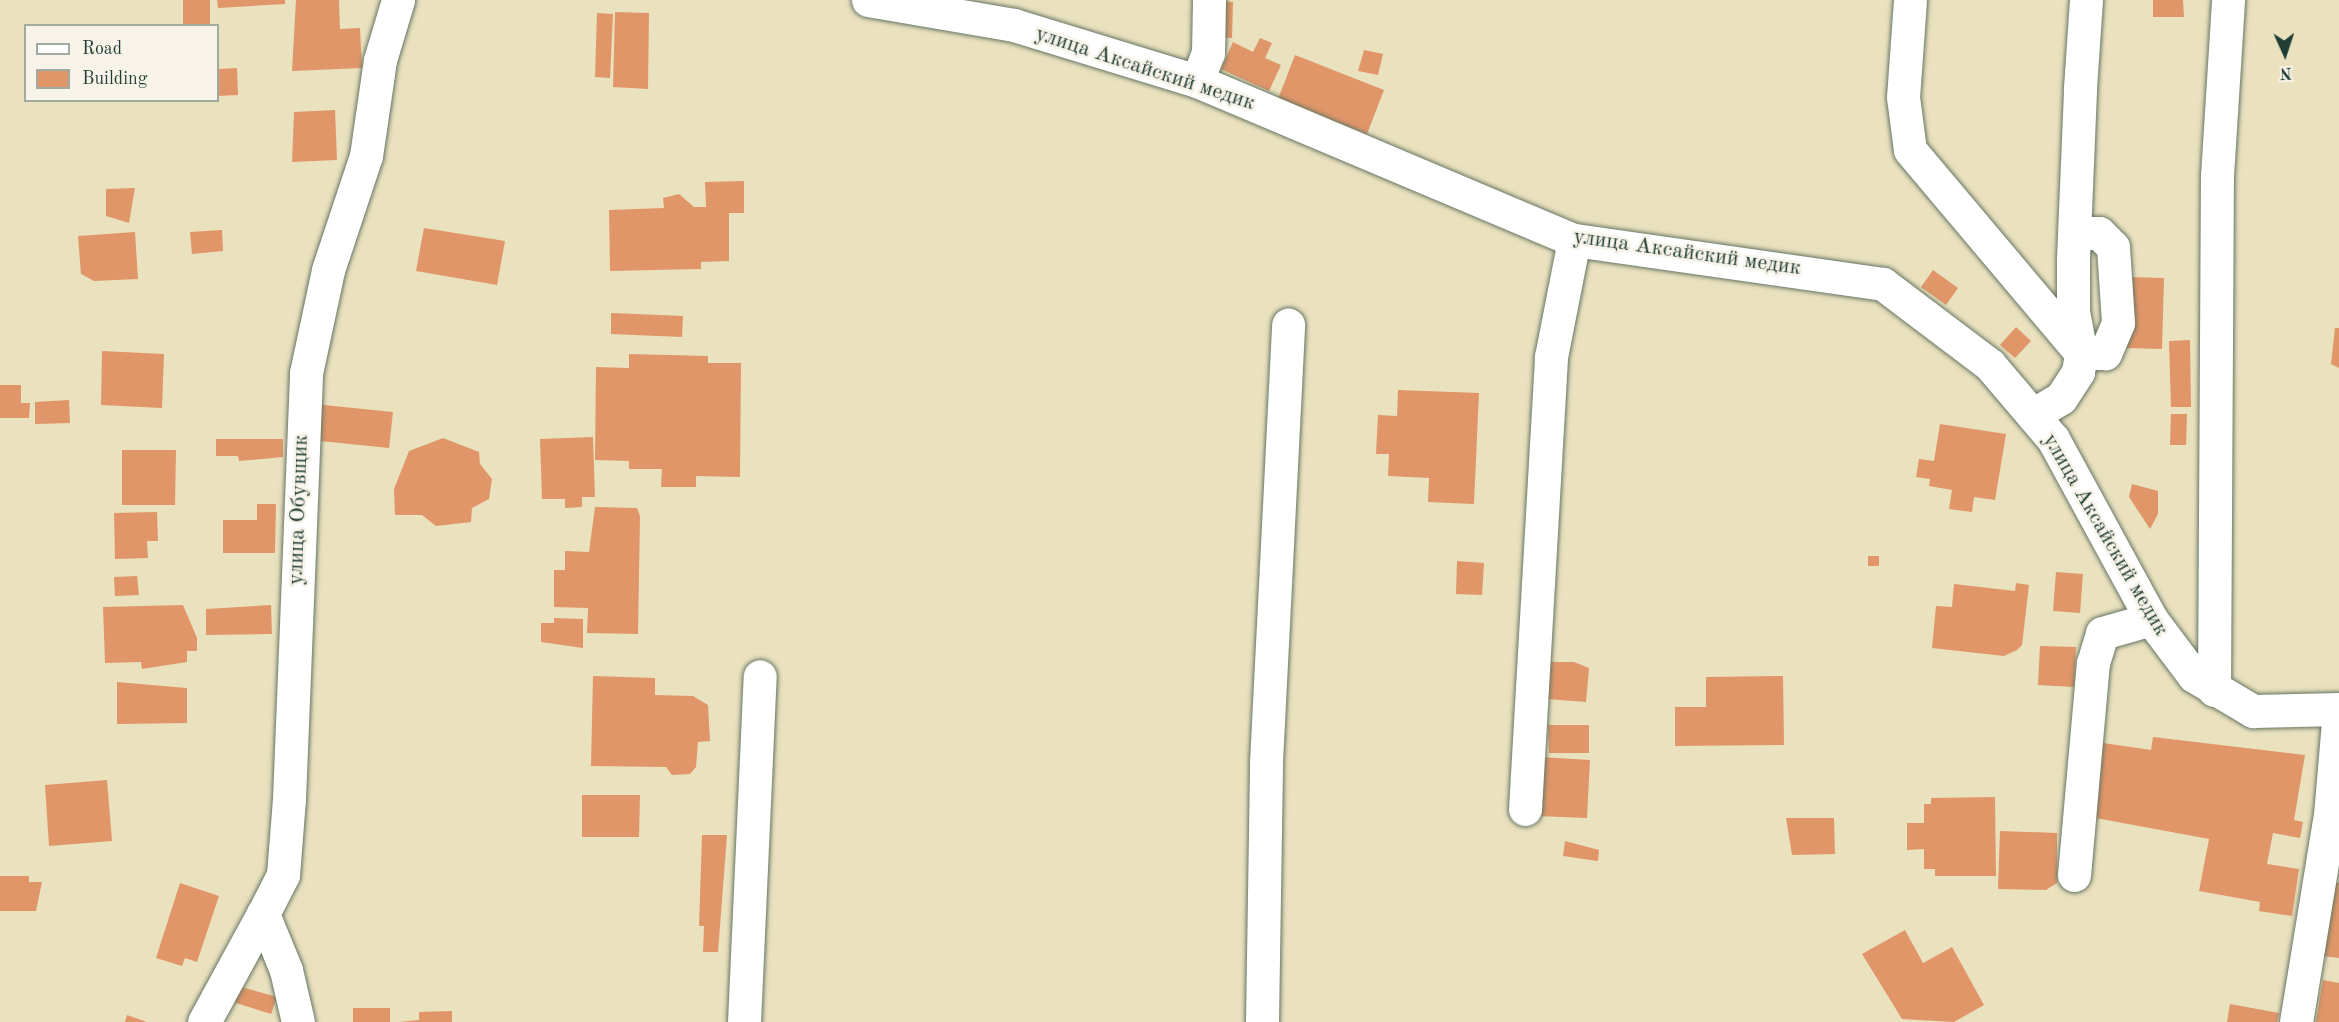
<!DOCTYPE html>
<meta charset="utf-8">
<style>
body{margin:0}
#map{position:relative;width:2339px;height:1022px;overflow:hidden;background:#eae1be;font-family:"Old Standard TT",serif}
div>[style]{position:absolute}
[style*='--x']{left:calc(var(--x)*1px);top:calc(var(--y)*1px);width:calc(var(--w)*1px);rotate:calc(var(--a)*1deg)}
.building>*{inset:0;background:#e09669}
.roads{filter:drop-shadow(0 0 2px #667664) drop-shadow(0 0 2px #667664)}
.street>*{height:33px;margin:-16.5px;padding:0 16.5px;transform-origin:16.5px;border-radius:16.5px;background:#fff}
span{translate:-50% -50%;white-space:nowrap;text-align:center;line-height:1.15;-webkit-text-stroke:5px #f7f3e8;paint-order:stroke}
.street-label{font-size:22px;color:#1f3d34}
.legend{position:absolute;left:24px;top:24px;width:195px;height:78px;box-sizing:border-box;background:#f7f3e8;border:2px solid #a1aaa0;margin:0;padding:8px 10px;list-style:none;font-size:18px;color:#1f3d34}
.legend li{display:flex;align-items:center;gap:12px;height:30px}
.legend b{width:30px;border:2px solid #a1aaa0}
.north{position:absolute;left:2255px;top:24px;width:60px;height:60px;-webkit-text-stroke:4px #f7f3e8;paint-order:stroke;rotate:177deg;font-size:16px;font-weight:700;line-height:24px;text-align:center;color:#1f3d34}
.north::after{content:'';display:block;margin:auto;width:21px;height:27px;background:#1f3d34;clip-path:polygon(50% 0,100% 100%,50% 72%,0 100%)}
</style>
<div id="map">
<div class="building">
<div style="clip-path:polygon(183px 0,210px 0,210px 26px,183px 26px)"></div>
<div style="clip-path:polygon(217px 0,285px 0,285px 4px,218px 8px)"></div>
<div style="clip-path:polygon(296px 0,339px 0,340px 29px,360px 28px,362px 68px,292px 71px)"></div>
<div style="clip-path:polygon(2153px 0,2183px 0,2184px 17px,2153px 17px)"></div>
<div style="clip-path:polygon(1217px 1px,1233px 2px,1232px 38px,1217px 37px)"></div>
<div style="clip-path:polygon(615px 12px,649px 13px,648px 89px,613px 87px)"></div>
<div style="clip-path:polygon(597px 13px,613px 14px,610px 78px,595px 77px)"></div>
<div style="clip-path:polygon(1260px 38px,1272px 43px,1265px 58px,1281px 65px,1269px 91px,1221px 69px,1233px 42px,1253px 52px)"></div>
<div style="clip-path:polygon(1364px 50px,1383px 54px,1378px 75px,1358px 71px)"></div>
<div style="clip-path:polygon(1295px 55px,1384px 90px,1367px 134px,1278px 99px)"></div>
<div style="clip-path:polygon(237px 68px,238px 95px,218px 96px,218px 69px)"></div>
<div style="clip-path:polygon(335px 110px,337px 160px,292px 162px,294px 112px)"></div>
<div style="clip-path:polygon(744px 181px,744px 213px,729px 213px,729px 261px,701px 262px,701px 269px,610px 271px,609px 210px,664px 208px,663px 198px,679px 194px,694px 207px,706px 207px,705px 182px)"></div>
<div style="clip-path:polygon(135px 188px,129px 223px,106px 216px,106px 189px)"></div>
<div style="clip-path:polygon(424px 228px,505px 241px,497px 285px,416px 271px)"></div>
<div style="clip-path:polygon(222px 230px,223px 251px,192px 254px,190px 232px)"></div>
<div style="clip-path:polygon(135px 232px,138px 279px,94px 281px,81px 274px,78px 236px)"></div>
<div style="clip-path:polygon(1933px 270px,1958px 288px,1946px 305px,1921px 287px)"></div>
<div style="clip-path:polygon(2128px 277px,2164px 278px,2162px 349px,2126px 348px)"></div>
<div style="clip-path:polygon(611px 313px,683px 316px,682px 337px,611px 334px)"></div>
<div style="clip-path:polygon(2016px 327px,2031px 341px,2015px 358px,2000px 345px)"></div>
<div style="clip-path:polygon(2335px 328px,2339px 328px,2339px 368px,2331px 364px)"></div>
<div style="clip-path:polygon(2190px 340px,2191px 407px,2171px 407px,2169px 341px)"></div>
<div style="clip-path:polygon(102px 351px,164px 354px,162px 408px,101px 405px)"></div>
<div style="clip-path:polygon(629px 354px,708px 356px,708px 363px,741px 363px,740px 477px,696px 476px,696px 487px,661px 487px,662px 469px,629px 469px,629px 461px,595px 460px,596px 367px,629px 368px)"></div>
<div style="clip-path:polygon(0 385px,21px 385px,21px 403px,30px 403px,29px 418px,0 418px)"></div>
<div style="clip-path:polygon(1398px 390px,1479px 393px,1474px 504px,1428px 502px,1429px 478px,1388px 476px,1389px 454px,1376px 454px,1378px 415px,1397px 416px)"></div>
<div style="clip-path:polygon(69px 400px,70px 423px,35px 424px,35px 402px)"></div>
<div style="clip-path:polygon(314px 404px,393px 412px,389px 448px,311px 440px)"></div>
<div style="clip-path:polygon(2171px 414px,2187px 414px,2186px 445px,2170px 445px)"></div>
<div style="clip-path:polygon(1940px 424px,2006px 434px,1995px 500px,1974px 497px,1972px 512px,1949px 509px,1952px 490px,1929px 486px,1930px 479px,1916px 477px,1919px 459px,1934px 461px)"></div>
<div style="clip-path:polygon(593px 437px,595px 497px,582px 497px,582px 507px,565px 508px,565px 499px,542px 499px,540px 439px)"></div>
<div style="clip-path:polygon(443px 438px,479px 452px,480px 464px,492px 479px,489px 499px,472px 508px,471px 522px,436px 526px,422px 515px,395px 515px,394px 489px,409px 451px)"></div>
<div style="clip-path:polygon(216px 439px,283px 439px,283px 457px,239px 461px,238px 456px,216px 456px)"></div>
<div style="clip-path:polygon(122px 450px,176px 450px,175px 505px,122px 505px)"></div>
<div style="clip-path:polygon(2132px 484px,2158px 491px,2158px 514px,2150px 529px,2129px 497px)"></div>
<div style="clip-path:polygon(257px 504px,276px 504px,275px 553px,223px 553px,223px 520px,257px 520px)"></div>
<div style="clip-path:polygon(595px 507px,637px 508px,640px 516px,638px 634px,587px 633px,588px 608px,554px 607px,554px 570px,565px 570px,565px 551px,589px 552px)"></div>
<div style="clip-path:polygon(157px 512px,158px 541px,147px 541px,148px 558px,115px 559px,114px 513px)"></div>
<div style="clip-path:polygon(1868px 556px,1879px 556px,1879px 566px,1868px 566px)"></div>
<div style="clip-path:polygon(1457px 561px,1484px 563px,1482px 595px,1456px 594px)"></div>
<div style="clip-path:polygon(2056px 572px,2083px 574px,2080px 613px,2053px 611px)"></div>
<div style="clip-path:polygon(137px 576px,139px 595px,115px 596px,114px 577px)"></div>
<div style="clip-path:polygon(2016px 583px,2029px 585px,2022px 645px,2017px 650px,2004px 656px,1932px 648px,1936px 606px,1952px 607px,1954px 584px,2015px 591px)"></div>
<div style="clip-path:polygon(183px 605px,197px 638px,197px 651px,187px 651px,187px 662px,142px 669px,141px 662px,105px 663px,103px 607px)"></div>
<div style="clip-path:polygon(271px 605px,272px 634px,206px 635px,206px 609px)"></div>
<div style="clip-path:polygon(554px 618px,583px 619px,583px 648px,541px 642px,541px 623px,554px 623px)"></div>
<div style="clip-path:polygon(2040px 646px,2076px 647px,2074px 687px,2038px 685px)"></div>
<div style="clip-path:polygon(1547px 662px,1574px 662px,1589px 668px,1586px 702px,1547px 699px)"></div>
<div style="clip-path:polygon(593px 676px,655px 678px,655px 695px,693px 696px,708px 705px,710px 741px,698px 742px,696px 767px,690px 774px,672px 775px,666px 767px,591px 766px)"></div>
<div style="clip-path:polygon(1783px 676px,1784px 745px,1675px 746px,1675px 707px,1706px 707px,1706px 677px)"></div>
<div style="clip-path:polygon(117px 682px,187px 688px,187px 723px,117px 724px)"></div>
<div style="clip-path:polygon(1548px 725px,1589px 725px,1589px 753px,1549px 753px)"></div>
<div style="clip-path:polygon(2153px 737px,2305px 755px,2294px 820px,2303px 822px,2300px 838px,2273px 833px,2267px 864px,2299px 869px,2292px 916px,2259px 911px,2260px 902px,2199px 891px,2209px 839px,2085px 816px,2090px 741px,2151px 750px)"></div>
<div style="clip-path:polygon(1540px 757px,1590px 760px,1587px 818px,1537px 816px)"></div>
<div style="clip-path:polygon(107px 780px,112px 841px,49px 846px,45px 785px)"></div>
<div style="clip-path:polygon(582px 795px,640px 795px,639px 837px,582px 837px)"></div>
<div style="clip-path:polygon(1995px 797px,1996px 876px,1935px 876px,1935px 869px,1924px 869px,1924px 849px,1907px 850px,1907px 823px,1924px 823px,1924px 804px,1931px 804px,1931px 798px)"></div>
<div style="clip-path:polygon(1786px 818px,1834px 818px,1835px 854px,1792px 855px)"></div>
<div style="clip-path:polygon(2000px 831px,2057px 833px,2057px 883px,2046px 890px,1998px 889px)"></div>
<div style="clip-path:polygon(702px 835px,727px 835px,718px 952px,703px 952px,704px 926px,699px 926px)"></div>
<div style="clip-path:polygon(1565px 841px,1599px 850px,1598px 861px,1563px 856px)"></div>
<div style="clip-path:polygon(0 876px,29px 876px,29px 882px,42px 882px,36px 911px,0 911px)"></div>
<div style="clip-path:polygon(2325px 881px,2339px 883px,2339px 958px,2315px 955px)"></div>
<div style="clip-path:polygon(180px 883px,219px 896px,197px 962px,185px 958px,182px 966px,156px 958px)"></div>
<div style="clip-path:polygon(1905px 930px,1923px 963px,1952px 947px,1984px 1005px,1954px 1022px,1902px 1019px,1862px 954px)"></div>
<div style="clip-path:polygon(2323px 980px,2339px 983px,2339px 1022px,2316px 1022px)"></div>
<div style="clip-path:polygon(238px 986px,277px 997px,271px 1014px,233px 1002px)"></div>
<div style="clip-path:polygon(2230px 1004px,2279px 1013px,2277px 1022px,2227px 1022px)"></div>
<div style="clip-path:polygon(353px 1008px,390px 1008px,390px 1022px,353px 1022px)"></div>
<div style="clip-path:polygon(452px 1011px,452px 1022px,399px 1022px,419px 1020px,419px 1012px)"></div>
<div style="clip-path:polygon(127px 1015px,147px 1022px,125px 1022px)"></div>
</div>
<div class="roads">
<div class="street">
<div style="--x:868;--y:0;--w:148;--a:9.7"></div>
<div style="--x:1014;--y:25;--w:191;--a:17"></div>
<div style="--x:1197;--y:81;--w:409;--a:22.9"></div>
<div style="--x:1574;--y:240;--w:312;--a:8.1"></div>
<div style="--x:1883;--y:284;--w:134;--a:37.1"></div>
<div style="--x:1990;--y:365;--w:97;--a:49.6"></div>
<div style="--x:2053;--y:439;--w:205;--a:61.4"></div>
<div style="--x:2151;--y:619;--w:71;--a:53"></div>
<div style="--x:2194;--y:676;--w:69;--a:30.7"></div>
<div style="--x:2253;--y:711;--w:86;--a:-1.3"></div>
<div style="--x:1910;--y:0;--w:97;--a:94.1"></div>
<div style="--x:1903;--y:97;--w:53;--a:82.5"></div>
<div style="--x:1910;--y:150;--w:265;--a:49.9"></div>
<div style="--x:2081;--y:353;--w:19;--a:99"></div>
<div style="--x:2078;--y:372;--w:31;--a:123"></div>
<div style="--x:2061;--y:398;--w:33;--a:149"></div>
<div style="--x:1197;--y:81;--w:30;--a:-69"></div>
<div style="--x:1208;--y:53;--w:53;--a:-88.9"></div>
<div style="--x:2075;--y:233;--w:24;--a:0"></div>
<div style="--x:2099;--y:233;--w:20;--a:45"></div>
<div style="--x:2113;--y:247;--w:76;--a:86.2"></div>
<div style="--x:2118;--y:323;--w:33;--a:113"></div>
<div style="--x:2105;--y:353;--w:24;--a:180"></div>
<div style="--x:2081;--y:353;--w:42;--a:-101"></div>
<div style="--x:2073;--y:312;--w:54;--a:-90"></div>
<div style="--x:2073;--y:258;--w:170;--a:-87.6"></div>
<div style="--x:2080;--y:88;--w:88;--a:-86.1"></div>
<div style="--x:2214;--y:690;--w:514;--a:-89.67"></div>
<div style="--x:2217;--y:176;--w:176;--a:-86.4"></div>
<div style="--x:1525;--y:809;--w:453;--a:-86.7"></div>
<div style="--x:1551;--y:357;--w:119;--a:-78.9"></div>
<div style="--x:2074;--y:875;--w:213;--a:-84.9"></div>
<div style="--x:2093;--y:663;--w:31;--a:-73"></div>
<div style="--x:2102;--y:633;--w:51;--a:-15.9"></div>
<div style="--x:204;--y:1022;--w:123;--a:-61.4"></div>
<div style="--x:298;--y:1022;--w:53;--a:-103"></div>
<div style="--x:286;--y:970;--w:61;--a:-112.3"></div>
<div style="--x:263;--y:914;--w:44;--a:-62.9"></div>
<div style="--x:283;--y:875;--w:76;--a:-85.5"></div>
<div style="--x:289;--y:799;--w:426;--a:-87.7"></div>
<div style="--x:306;--y:373;--w:105;--a:-77.9"></div>
<div style="--x:328;--y:270;--w:120;--a:-71.6"></div>
<div style="--x:366;--y:156;--w:97;--a:-81.7"></div>
<div style="--x:380;--y:60;--w:63;--a:-73.3"></div>
<div style="--x:744;--y:1022;--w:346;--a:-87.4"></div>
<div style="--x:1262;--y:1022;--w:260;--a:-89.1"></div>
<div style="--x:1266;--y:762;--w:438;--a:-87.1"></div>
<div style="--x:2296;--y:1022;--w:210;--a:-80.7"></div>
<div style="--x:2330;--y:815;--w:104;--a:-85.1"></div>
</div>
</div>
<div class="street-label">
<span style="left:1145px;top:69px;rotate:18deg">улица Аксайский медик</span>
<span style="left:1687px;top:253px;rotate:8deg">улица Аксайский медик</span>
<span style="left:299px;top:510px;rotate:-88deg">улица Обувщик</span>
<span style="left:2105px;top:535px;rotate:60deg">улица Аксайский медик</span>
</div>
<ul class="legend">
<li><b style="height:8px;background:#fff"></b>Road</li>
<li><b style="height:16px;background:#e09669"></b>Building</li>
</ul>
<div class="north">N</div>
</div>
